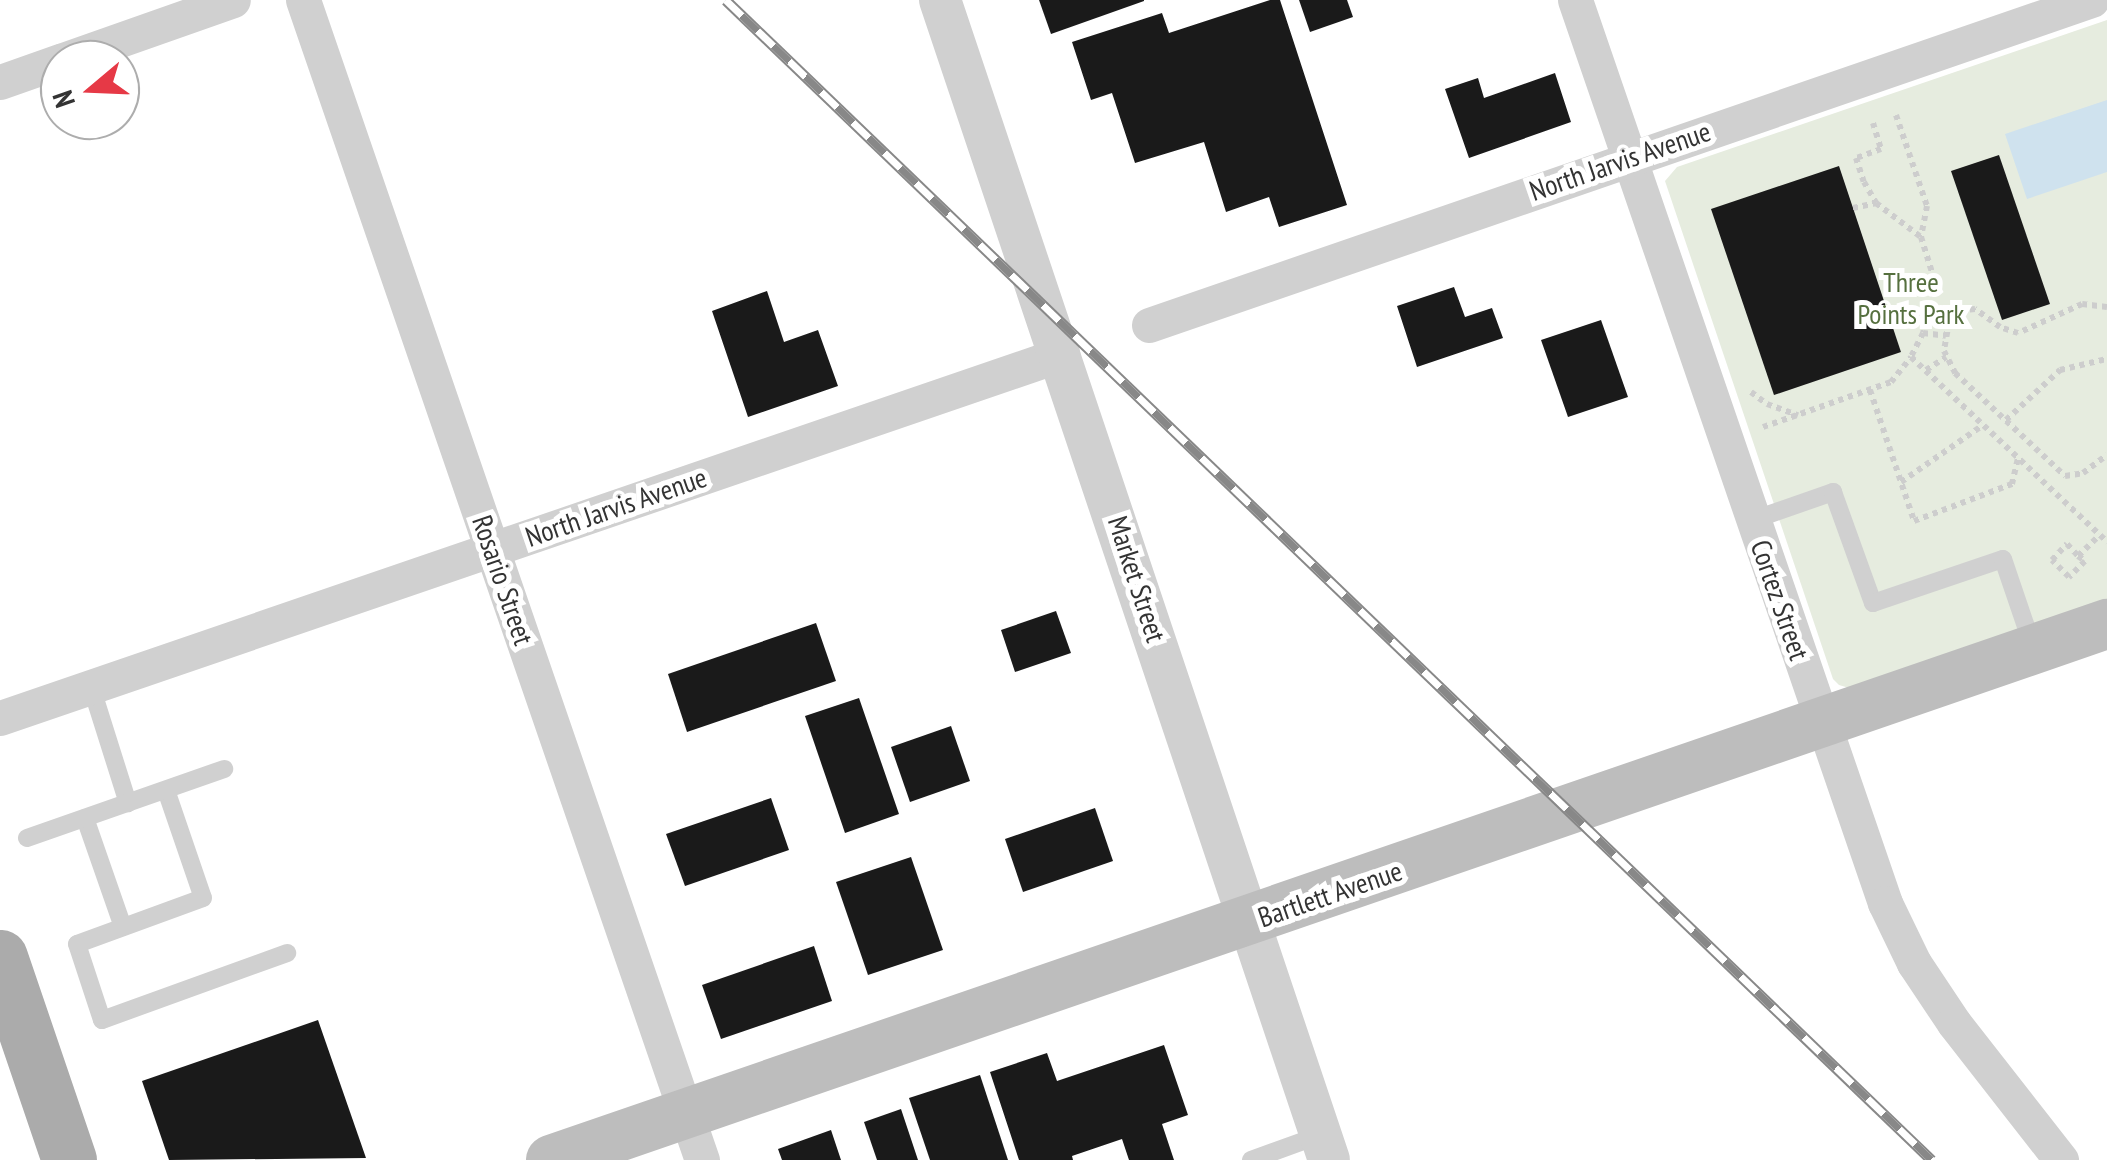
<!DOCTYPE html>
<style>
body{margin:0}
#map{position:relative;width:2107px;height:1160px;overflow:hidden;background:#fff;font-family:"PT Sans Narrow",sans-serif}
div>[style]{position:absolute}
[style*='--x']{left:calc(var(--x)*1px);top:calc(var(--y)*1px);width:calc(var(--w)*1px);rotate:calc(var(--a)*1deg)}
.green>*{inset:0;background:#e6ecdf}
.water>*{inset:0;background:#cfe2ee}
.building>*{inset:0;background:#1a1a1a}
.path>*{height:6px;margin-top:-3px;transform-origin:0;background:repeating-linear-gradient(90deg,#cdcdcd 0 5px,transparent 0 10px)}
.service>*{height:18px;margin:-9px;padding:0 9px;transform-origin:9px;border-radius:9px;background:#d0d0d0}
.minor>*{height:35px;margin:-17.5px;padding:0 17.5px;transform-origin:17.5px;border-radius:17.5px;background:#d0d0d0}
.tertiary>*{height:42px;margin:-21px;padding:0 21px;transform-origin:21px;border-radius:21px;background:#d0d0d0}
.secondary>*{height:50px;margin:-25px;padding:0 25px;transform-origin:25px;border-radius:25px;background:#bdbdbd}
.primary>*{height:55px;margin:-27.5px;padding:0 27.5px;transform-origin:27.5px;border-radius:27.5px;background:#ababab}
.rail>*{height:11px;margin-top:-5.5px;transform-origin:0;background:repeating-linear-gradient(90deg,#fff 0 22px,#888 0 44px);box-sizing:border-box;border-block:2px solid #888}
span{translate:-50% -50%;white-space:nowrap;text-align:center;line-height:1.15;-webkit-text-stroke:10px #fff;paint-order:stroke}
.street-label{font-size:28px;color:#333}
.park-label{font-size:28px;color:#56703f}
.north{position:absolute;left:40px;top:40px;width:100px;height:100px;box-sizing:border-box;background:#fff;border:2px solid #adadad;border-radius:50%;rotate:251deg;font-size:28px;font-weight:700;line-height:40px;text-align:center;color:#333}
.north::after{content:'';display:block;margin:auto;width:35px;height:45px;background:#e63946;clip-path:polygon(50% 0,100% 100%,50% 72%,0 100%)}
</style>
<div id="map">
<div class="green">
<div style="clip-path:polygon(2107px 20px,2107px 601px,1849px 688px,1839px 685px,1833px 679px,1665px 181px,1677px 167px)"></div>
</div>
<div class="water">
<div style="clip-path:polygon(2107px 100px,2107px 172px,2027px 199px,2005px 134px)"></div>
</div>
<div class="building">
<div style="clip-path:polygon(1039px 0,1144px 0,1144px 1px,1051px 34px)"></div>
<div style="clip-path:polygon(1270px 0,1280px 0,1347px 205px,1279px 227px,1269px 197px,1226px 212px,1204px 142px,1135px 163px,1112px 93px,1091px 100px,1072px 42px,1162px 13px,1169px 33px)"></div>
<div style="clip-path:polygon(1299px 0,1347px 0,1353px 17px,1310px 32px)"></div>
<div style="clip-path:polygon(1555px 73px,1571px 122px,1469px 158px,1445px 89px,1478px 78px,1484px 98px)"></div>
<div style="clip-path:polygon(1999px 155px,2050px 304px,2002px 320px,1951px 171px)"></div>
<div style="clip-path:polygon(1839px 166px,1901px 352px,1774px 395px,1711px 209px)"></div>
<div style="clip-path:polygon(1454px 287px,1465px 317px,1492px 308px,1503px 338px,1417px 367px,1397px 306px)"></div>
<div style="clip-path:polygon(767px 291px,784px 342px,818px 330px,838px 386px,748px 417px,712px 311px)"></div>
<div style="clip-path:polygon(1601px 320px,1628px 397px,1568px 417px,1541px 340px)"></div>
<div style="clip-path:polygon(1056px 611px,1071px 653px,1015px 672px,1001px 630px)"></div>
<div style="clip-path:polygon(816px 623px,836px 681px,687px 732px,668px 674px)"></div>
<div style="clip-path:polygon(859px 698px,899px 814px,845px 833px,805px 716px)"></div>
<div style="clip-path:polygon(951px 726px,970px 781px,910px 802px,891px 747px)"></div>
<div style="clip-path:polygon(771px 798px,789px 850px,685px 886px,666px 834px)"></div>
<div style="clip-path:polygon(1095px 808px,1113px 861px,1023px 892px,1005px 839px)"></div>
<div style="clip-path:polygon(911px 857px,943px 950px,868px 975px,836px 882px)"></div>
<div style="clip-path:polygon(814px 946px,832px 1001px,721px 1039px,702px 985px)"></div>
<div style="clip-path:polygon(318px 1020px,366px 1158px,169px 1160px,142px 1081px)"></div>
<div style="clip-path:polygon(1164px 1045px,1188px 1115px,1162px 1124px,1174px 1160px,1129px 1160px,1122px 1139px,1072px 1156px,1073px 1160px,1019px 1160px,990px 1072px,1047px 1053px,1057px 1081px)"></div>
<div style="clip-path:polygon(980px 1075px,1008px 1160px,930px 1160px,909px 1098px)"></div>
<div style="clip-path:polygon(901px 1109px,918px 1160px,877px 1160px,864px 1122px)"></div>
<div style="clip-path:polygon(831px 1130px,841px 1160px,782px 1160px,778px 1149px)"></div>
</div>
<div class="path">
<div style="--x:1896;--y:115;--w:96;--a:71.2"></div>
<div style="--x:1927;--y:206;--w:32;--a:101"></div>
<div style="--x:1873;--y:123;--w:27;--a:73"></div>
<div style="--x:1881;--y:149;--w:27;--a:160"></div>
<div style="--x:1856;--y:158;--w:25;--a:72"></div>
<div style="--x:1864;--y:182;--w:24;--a:60"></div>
<div style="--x:1876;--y:203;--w:56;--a:37.1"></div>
<div style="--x:1921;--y:237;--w:47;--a:72.7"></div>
<div style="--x:1935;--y:282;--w:52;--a:103.2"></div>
<div style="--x:1923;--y:333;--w:27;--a:117"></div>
<div style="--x:1911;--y:357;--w:270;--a:43.3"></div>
<div style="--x:1853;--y:208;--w:24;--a:-12"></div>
<div style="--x:2107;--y:307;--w:25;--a:-173"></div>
<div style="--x:2082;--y:304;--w:70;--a:155.6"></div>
<div style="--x:2018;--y:333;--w:19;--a:-162"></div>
<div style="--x:2000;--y:327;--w:31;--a:-144"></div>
<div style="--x:1975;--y:309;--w:10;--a:174"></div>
<div style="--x:1965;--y:310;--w:20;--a:143"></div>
<div style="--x:1949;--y:322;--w:29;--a:100"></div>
<div style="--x:1944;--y:351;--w:25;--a:63"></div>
<div style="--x:1955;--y:373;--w:151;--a:43.1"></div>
<div style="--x:2065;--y:476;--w:18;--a:-9"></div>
<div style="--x:2083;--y:473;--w:30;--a:-37"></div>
<div style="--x:1923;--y:333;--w:23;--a:7"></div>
<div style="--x:1926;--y:370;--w:24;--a:-33"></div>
<div style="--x:1870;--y:390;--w:138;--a:71.4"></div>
<div style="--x:1914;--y:521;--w:105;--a:-20.7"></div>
<div style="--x:2012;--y:484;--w:26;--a:-77"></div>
<div style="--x:1751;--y:392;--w:20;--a:37"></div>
<div style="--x:1767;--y:404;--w:33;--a:20"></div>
<div style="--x:2006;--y:420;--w:74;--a:-42.8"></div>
<div style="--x:2060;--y:370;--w:48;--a:-13.2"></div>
<div style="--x:1763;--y:427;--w:136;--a:-19.4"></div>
<div style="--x:1891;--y:382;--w:32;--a:-51"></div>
<div style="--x:1901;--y:482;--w:100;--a:-34.8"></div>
<div style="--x:2078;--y:556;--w:9;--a:36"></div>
<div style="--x:2085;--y:561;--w:23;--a:135"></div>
<div style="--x:2069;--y:577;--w:24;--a:-135"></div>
<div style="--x:2052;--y:560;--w:22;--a:-47"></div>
<div style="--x:2067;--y:544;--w:16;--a:47"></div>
<div style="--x:2078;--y:556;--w:30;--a:-44"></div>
</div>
<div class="service">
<div style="--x:1753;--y:520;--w:85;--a:-19.3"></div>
<div style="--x:1833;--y:492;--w:118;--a:70.2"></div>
<div style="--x:1873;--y:603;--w:137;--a:-18.7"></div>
<div style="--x:2003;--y:559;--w:93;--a:71.2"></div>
<div style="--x:91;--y:686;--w:123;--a:72.5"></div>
<div style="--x:166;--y:790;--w:114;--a:71.1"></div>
<div style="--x:203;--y:898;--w:134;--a:159.9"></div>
<div style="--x:77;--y:944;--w:80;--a:71.8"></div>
<div style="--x:102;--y:1020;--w:197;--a:-19.9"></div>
<div style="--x:85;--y:818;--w:115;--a:70.8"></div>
<div style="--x:27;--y:838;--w:209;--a:-19.3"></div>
<div style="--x:1251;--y:1160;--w:73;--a:-19.9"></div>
</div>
<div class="minor">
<div style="--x:303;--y:0;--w:1227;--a:71.02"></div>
<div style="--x:1575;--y:0;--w:955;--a:71.05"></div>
<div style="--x:1885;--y:903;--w:67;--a:64.2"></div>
<div style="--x:1914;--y:963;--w:72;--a:56.3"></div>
<div style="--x:1954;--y:1023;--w:174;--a:52"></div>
<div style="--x:63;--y:60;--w:180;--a:-19.4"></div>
<div style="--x:0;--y:82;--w:64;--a:-19.3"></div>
<div style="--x:1149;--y:325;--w:997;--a:-19.02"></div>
<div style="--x:0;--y:718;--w:1123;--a:-18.92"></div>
</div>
<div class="tertiary">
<div style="--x:940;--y:0;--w:1223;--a:71.46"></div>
</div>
<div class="secondary">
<div style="--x:551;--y:1160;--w:1646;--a:-19.01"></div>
</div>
<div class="primary">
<div style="--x:0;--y:957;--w:214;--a:71.2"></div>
</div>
<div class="rail">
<div style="--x:726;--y:0;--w:1673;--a:43.89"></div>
</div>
<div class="street-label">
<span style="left:1620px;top:161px;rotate:-19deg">North Jarvis Avenue</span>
<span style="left:616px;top:507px;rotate:-19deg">North Jarvis Avenue</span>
<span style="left:1137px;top:579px;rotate:72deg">Market Street</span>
<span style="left:503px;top:580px;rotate:71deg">Rosario Street</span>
<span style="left:1780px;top:600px;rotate:71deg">Cortez Street</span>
<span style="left:1330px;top:894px;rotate:-19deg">Bartlett Avenue</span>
</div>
<div class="park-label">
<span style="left:1911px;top:298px">Three<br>Points Park</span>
</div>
<div class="north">N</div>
</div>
